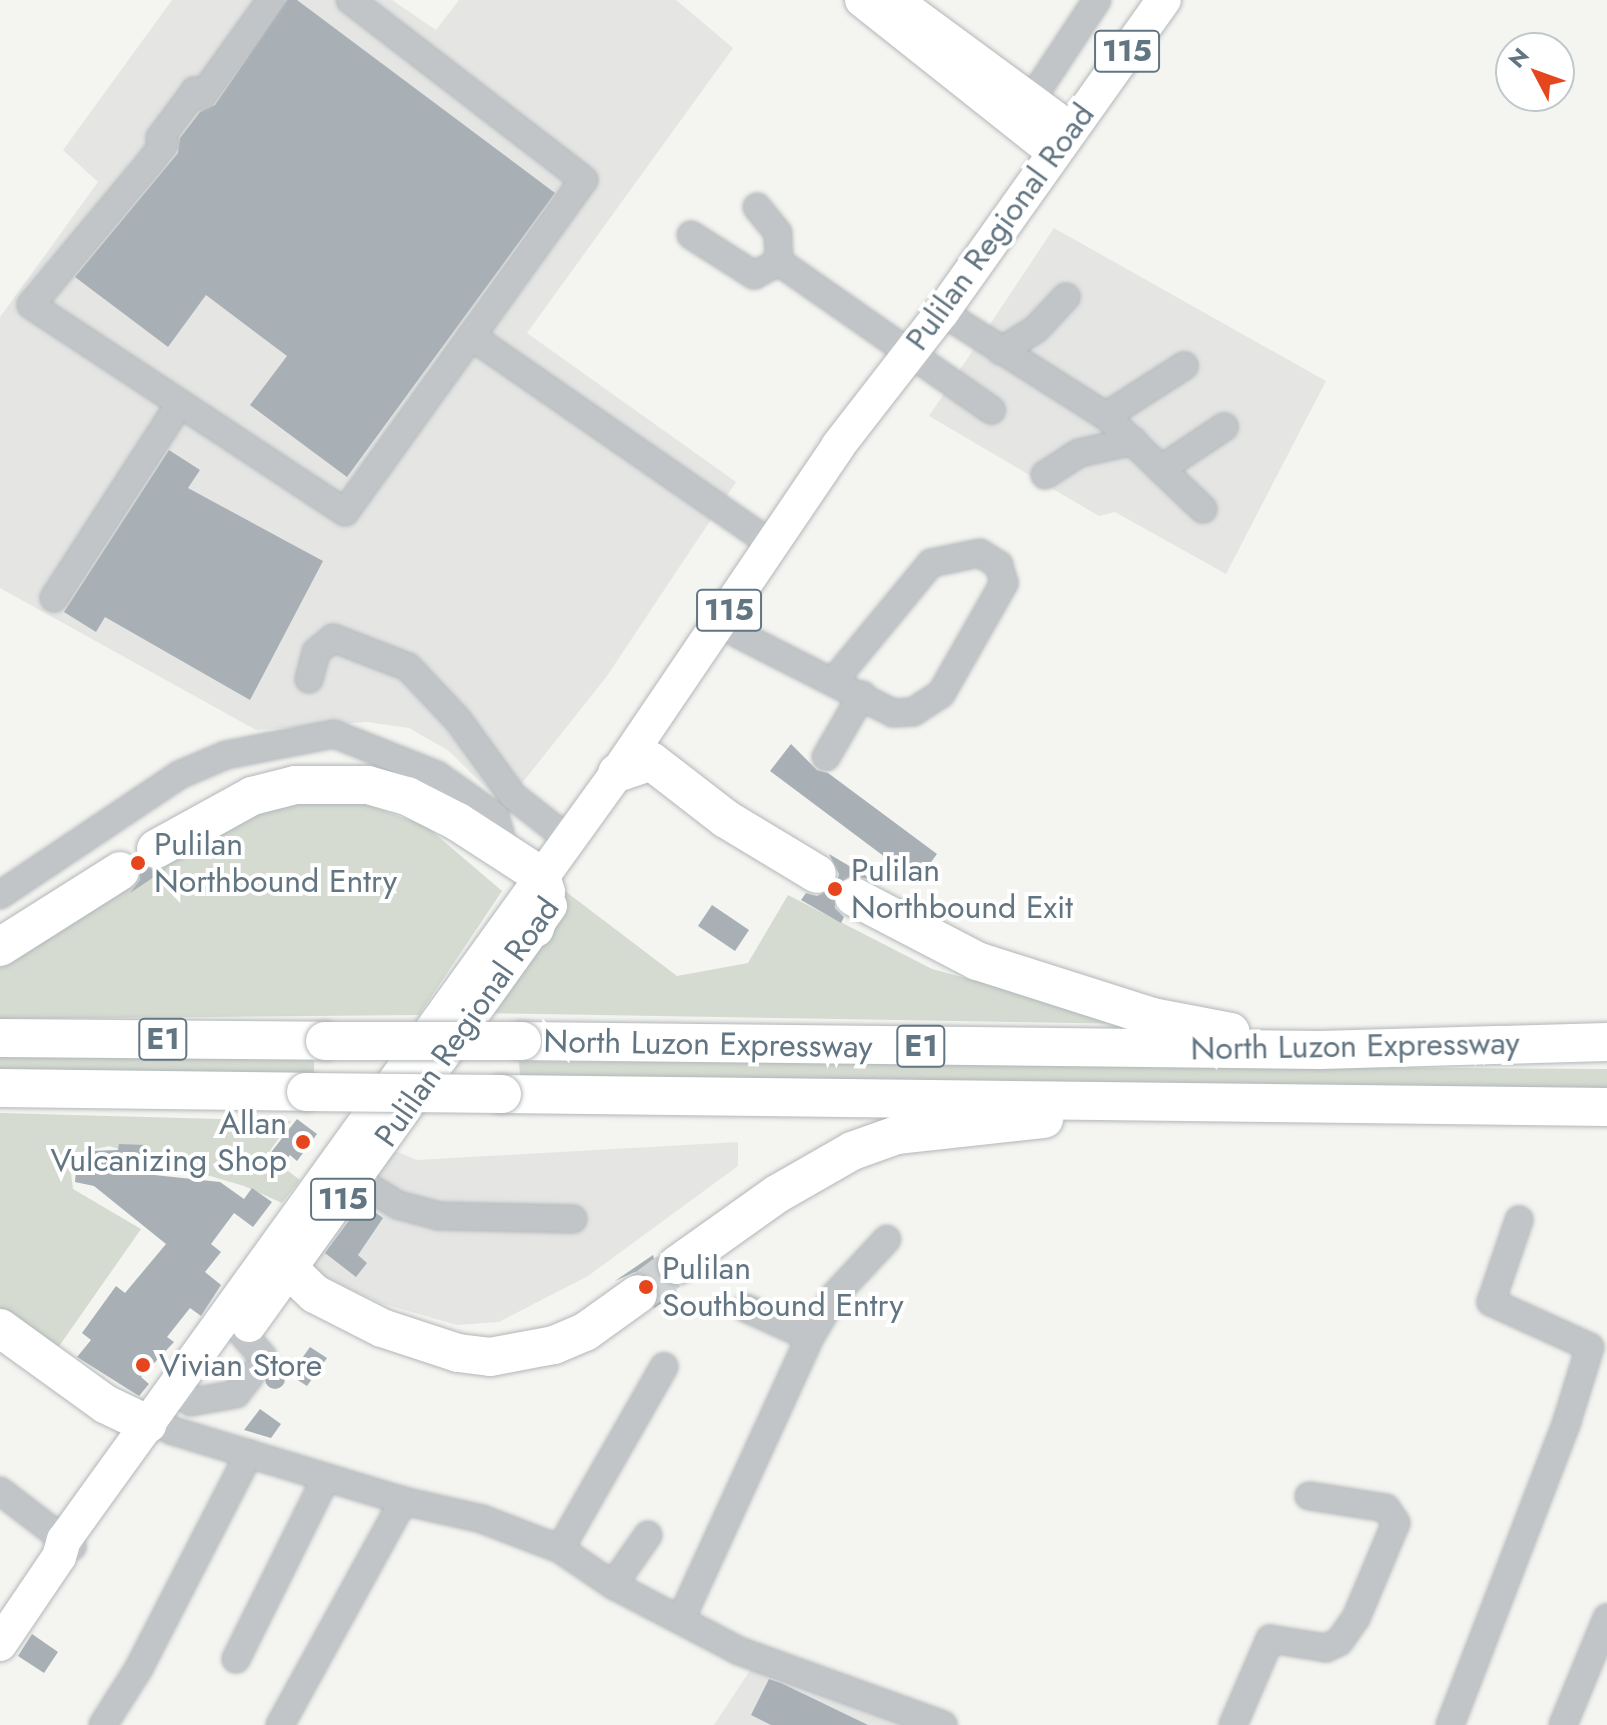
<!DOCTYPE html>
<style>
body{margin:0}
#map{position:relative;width:1607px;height:1725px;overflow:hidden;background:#f4f4f0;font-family:Jost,sans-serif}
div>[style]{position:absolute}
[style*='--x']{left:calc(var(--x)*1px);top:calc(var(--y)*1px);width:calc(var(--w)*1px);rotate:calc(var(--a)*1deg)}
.built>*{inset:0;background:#e5e6e4}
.green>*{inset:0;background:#d5dbd1}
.building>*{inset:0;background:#a8b0b6}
.round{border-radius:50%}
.highway-tunnel>*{height:38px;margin-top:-19px;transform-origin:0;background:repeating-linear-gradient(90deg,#d0d4d4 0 38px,transparent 0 57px)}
.roads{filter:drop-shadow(0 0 2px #b2b7ba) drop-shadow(0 0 2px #b2b7ba)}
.minor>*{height:26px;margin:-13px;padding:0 13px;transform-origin:13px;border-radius:13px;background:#c1c5c8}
.major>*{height:34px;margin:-17px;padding:0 17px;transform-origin:17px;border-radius:17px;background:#fff}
.highway>*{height:38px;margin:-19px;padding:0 19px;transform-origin:19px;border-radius:19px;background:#fff}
.bridges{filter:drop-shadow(0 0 2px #b4b7ba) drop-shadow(0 0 2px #b4b7ba)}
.highway-bridge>*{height:38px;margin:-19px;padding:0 19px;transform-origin:19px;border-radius:19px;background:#fff}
.dots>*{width:22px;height:22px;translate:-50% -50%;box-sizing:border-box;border:4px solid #fff;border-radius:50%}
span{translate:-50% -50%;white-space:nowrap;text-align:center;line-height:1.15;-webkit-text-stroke:8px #fff;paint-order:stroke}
.shield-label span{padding:2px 6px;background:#fff;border:2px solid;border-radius:6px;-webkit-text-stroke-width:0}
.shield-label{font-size:30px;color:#627582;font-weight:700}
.street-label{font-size:32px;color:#627582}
.poi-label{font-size:32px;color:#627582}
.left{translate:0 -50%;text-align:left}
.right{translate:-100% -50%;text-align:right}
.north{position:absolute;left:1495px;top:32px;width:80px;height:80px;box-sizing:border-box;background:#fff;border:2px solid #c0c8cd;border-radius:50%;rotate:311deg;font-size:22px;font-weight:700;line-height:32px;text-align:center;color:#627582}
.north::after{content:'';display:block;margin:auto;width:28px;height:36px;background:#e6461e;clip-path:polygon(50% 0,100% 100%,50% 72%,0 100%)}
</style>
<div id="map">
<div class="built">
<div style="clip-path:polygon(172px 0,392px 0,436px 30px,459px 0,676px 0,733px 48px,527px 333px,736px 482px,607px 676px,504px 806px,449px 751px,409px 728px,367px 722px,256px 730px,0 588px,0 317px,98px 182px,63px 150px)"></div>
<div style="clip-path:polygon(1054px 228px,1326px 381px,1226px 574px,1115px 512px,1099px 516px,929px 416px)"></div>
<div style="clip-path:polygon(738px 1142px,738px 1166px,588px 1276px,499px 1322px,457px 1325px,380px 1303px,307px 1268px,388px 1148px,417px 1160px)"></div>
<div style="clip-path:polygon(753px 1666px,909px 1725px,714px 1725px)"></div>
</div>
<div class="green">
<div style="clip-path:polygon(315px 797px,362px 803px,426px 826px,502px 891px,419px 1015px,0 1019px,0 957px,203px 831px)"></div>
<div style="clip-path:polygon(565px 891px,677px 976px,748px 963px,788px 895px,932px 969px,1137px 1024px,479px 1013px)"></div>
<div style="clip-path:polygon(0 1055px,314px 1058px,314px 1074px,0 1073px)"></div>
<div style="clip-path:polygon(519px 1061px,1607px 1069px,1607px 1088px,520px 1077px)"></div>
<div style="clip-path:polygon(0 1113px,291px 1121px,267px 1155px,300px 1180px,282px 1203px,244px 1186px,109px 1146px,76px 1153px,70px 1165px,73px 1189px,141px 1229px,48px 1362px,0 1319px)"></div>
</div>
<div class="building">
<div style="clip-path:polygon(287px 0,297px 0,555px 193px,347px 477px,250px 405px,287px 356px,206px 295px,168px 347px,75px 277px,178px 153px,180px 138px,200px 112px,215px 105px)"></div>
<div style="clip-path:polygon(169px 450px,200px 470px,188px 488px,323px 561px,250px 700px,105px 617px,96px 632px,64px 612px)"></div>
<div style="clip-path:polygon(791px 744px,817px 770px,828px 773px,937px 854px,917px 881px,770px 771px)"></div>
<div style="clip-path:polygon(829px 854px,868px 877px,867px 879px,852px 875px,836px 885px,839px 874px)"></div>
<div style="clip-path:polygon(140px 863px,155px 871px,166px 869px,130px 893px,140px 880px)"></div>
<div style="clip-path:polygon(835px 887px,835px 908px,844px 917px,841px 923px,801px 900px,806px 893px,817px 896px)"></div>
<div style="clip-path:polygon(712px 905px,749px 930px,735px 951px,698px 926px)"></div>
<div style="clip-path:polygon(297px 1119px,317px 1134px,297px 1161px,290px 1155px,282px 1165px,269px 1155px)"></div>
<div style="clip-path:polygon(119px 1144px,146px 1145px,145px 1174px,220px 1182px,244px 1199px,252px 1188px,272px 1202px,253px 1227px,234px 1213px,211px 1244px,221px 1252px,205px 1272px,221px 1285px,201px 1316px,190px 1308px,167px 1337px,174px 1342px,141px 1377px,149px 1384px,139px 1396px,77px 1357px,91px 1340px,82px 1333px,116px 1286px,125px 1293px,166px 1244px,94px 1186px,75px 1182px,77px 1158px,88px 1158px,88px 1151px,118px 1150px)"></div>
<div style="clip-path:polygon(362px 1203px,383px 1218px,358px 1255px,367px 1263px,356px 1277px,325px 1253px)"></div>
<div style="clip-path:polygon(653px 1255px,659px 1277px,678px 1292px,653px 1309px,660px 1291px,648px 1274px,635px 1272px,615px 1281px)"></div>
<div style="clip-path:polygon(310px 1347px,327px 1358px,307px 1386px,290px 1375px)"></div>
<div class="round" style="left:265px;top:1369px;width:20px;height:20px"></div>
<div style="clip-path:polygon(260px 1409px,281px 1424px,271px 1438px,244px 1430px)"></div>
<div style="clip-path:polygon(32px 1634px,58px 1652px,44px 1673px,18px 1656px)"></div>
<div style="clip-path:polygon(769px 1679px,781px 1683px,868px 1725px,771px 1725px,751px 1715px)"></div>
</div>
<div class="highway-tunnel">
<div style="--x:638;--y:1294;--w:49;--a:-36.6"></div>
</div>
<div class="roads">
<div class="minor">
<div style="--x:271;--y:0;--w:118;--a:125.7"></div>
<div style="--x:202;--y:96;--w:9;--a:-144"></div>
<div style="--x:195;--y:91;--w:59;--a:126.7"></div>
<div style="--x:160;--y:138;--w:7;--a:45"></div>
<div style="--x:165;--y:143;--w:23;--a:128"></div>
<div style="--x:151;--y:161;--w:187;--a:129.8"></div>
<div style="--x:31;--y:305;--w:376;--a:33.4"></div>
<div style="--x:345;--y:512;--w:409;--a:-54.3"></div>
<div style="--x:584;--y:180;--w:295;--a:-142.4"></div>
<div style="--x:1031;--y:100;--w:120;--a:-56.6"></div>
<div style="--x:757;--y:207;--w:33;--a:51"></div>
<div style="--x:778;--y:233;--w:29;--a:88"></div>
<div style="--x:779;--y:262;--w:259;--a:34.9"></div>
<div style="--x:691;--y:235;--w:75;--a:32.4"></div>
<div style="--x:754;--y:275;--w:28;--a:-27"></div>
<div style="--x:942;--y:312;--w:194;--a:32.4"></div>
<div style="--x:1106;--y:416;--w:76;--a:43.9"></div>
<div style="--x:1161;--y:469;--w:76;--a:-33.7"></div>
<div style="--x:471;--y:336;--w:367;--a:34.7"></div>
<div style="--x:1001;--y:351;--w:41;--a:-32.2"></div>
<div style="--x:1036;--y:329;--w:44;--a:-46.8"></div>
<div style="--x:1106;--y:416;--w:93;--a:-32.7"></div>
<div style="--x:1161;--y:469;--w:58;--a:43.6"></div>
<div style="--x:1045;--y:475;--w:40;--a:-32.9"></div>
<div style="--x:1079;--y:453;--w:56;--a:-12.3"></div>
<div style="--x:54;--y:598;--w:232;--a:-57.1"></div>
<div style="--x:738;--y:634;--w:174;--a:27"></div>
<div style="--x:893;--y:713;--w:20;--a:-3"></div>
<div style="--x:913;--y:712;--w:33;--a:-33"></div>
<div style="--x:941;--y:694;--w:128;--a:-60.4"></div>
<div style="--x:1004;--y:583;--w:19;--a:-106"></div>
<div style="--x:999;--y:565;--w:22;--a:-148"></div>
<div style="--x:980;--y:553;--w:50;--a:168.5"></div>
<div style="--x:931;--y:563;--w:154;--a:129.5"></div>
<div style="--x:309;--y:679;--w:28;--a:-75"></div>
<div style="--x:316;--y:652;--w:22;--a:-39"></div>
<div style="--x:333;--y:638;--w:80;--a:21.1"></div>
<div style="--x:408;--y:667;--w:73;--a:46.7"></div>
<div style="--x:458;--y:720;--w:94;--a:54.1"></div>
<div style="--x:513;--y:796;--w:70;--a:38"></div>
<div style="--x:826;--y:757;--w:72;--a:-59.9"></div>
<div style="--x:0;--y:895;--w:216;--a:-33.8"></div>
<div style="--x:179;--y:775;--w:51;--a:-23.1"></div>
<div style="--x:226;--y:755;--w:110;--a:-11"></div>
<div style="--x:334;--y:734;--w:111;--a:21.7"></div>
<div style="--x:437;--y:775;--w:71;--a:35.3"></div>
<div style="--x:495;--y:816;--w:37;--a:74"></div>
<div style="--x:357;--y:1180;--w:48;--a:31.4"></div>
<div style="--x:398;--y:1205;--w:42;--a:15"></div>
<div style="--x:439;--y:1216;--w:134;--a:1.3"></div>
<div style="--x:746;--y:1308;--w:70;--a:24.4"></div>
<div style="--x:243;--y:1334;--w:30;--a:49"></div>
<div style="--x:191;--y:1402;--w:46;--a:-10.1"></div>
<div style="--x:236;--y:1394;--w:24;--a:-52"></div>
<div style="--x:170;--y:1430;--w:244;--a:16.9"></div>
<div style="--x:403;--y:1501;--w:81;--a:12.8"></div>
<div style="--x:482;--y:1519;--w:84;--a:21"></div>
<div style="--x:560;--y:1549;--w:64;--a:34.2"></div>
<div style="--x:613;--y:1585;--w:142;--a:27.6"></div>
<div style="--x:739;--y:1651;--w:217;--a:19.9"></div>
<div style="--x:0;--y:1491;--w:91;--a:37.4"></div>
<div style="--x:560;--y:1549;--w:210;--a:-60.3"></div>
<div style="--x:613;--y:1585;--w:61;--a:-55"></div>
<div style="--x:681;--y:1619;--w:310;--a:-65.4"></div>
<div style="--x:810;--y:1337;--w:49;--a:-59.2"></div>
<div style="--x:835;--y:1295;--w:76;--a:-47.1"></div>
<div style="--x:236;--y:1659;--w:202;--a:-63.6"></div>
<div style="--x:103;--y:1725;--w:67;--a:-57.7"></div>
<div style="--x:139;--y:1668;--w:241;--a:-62.8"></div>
<div style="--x:280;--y:1725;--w:256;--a:-61.2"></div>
<div style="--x:1233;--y:1725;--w:94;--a:-66.7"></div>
<div style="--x:1270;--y:1639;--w:57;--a:9.1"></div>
<div style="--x:1326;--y:1648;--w:14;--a:-25"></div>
<div style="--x:1339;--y:1642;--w:29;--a:-55"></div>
<div style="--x:1356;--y:1618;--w:103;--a:-67.2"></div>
<div style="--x:1396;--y:1523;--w:18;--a:-124"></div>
<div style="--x:1386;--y:1508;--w:78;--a:-171.1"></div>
<div style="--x:1450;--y:1725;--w:326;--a:-68.9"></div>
<div style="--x:1567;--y:1421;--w:77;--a:-72.7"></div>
<div style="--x:1590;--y:1347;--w:109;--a:-155.6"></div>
<div style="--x:1491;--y:1302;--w:87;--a:-71.1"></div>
<div style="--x:1563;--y:1725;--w:116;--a:-67.6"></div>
</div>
<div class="major">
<div style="--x:862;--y:0;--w:246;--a:38.4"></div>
<div style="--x:897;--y:2;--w:216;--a:36.3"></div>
<div style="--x:249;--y:1325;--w:516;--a:-54.31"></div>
<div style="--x:0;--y:1644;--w:105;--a:-55.9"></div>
<div style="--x:59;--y:1557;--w:18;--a:-74"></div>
<div style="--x:64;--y:1540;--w:946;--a:-54.21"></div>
<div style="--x:617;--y:773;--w:395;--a:-55.9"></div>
<div style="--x:838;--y:446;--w:170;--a:-52.2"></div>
<div style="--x:942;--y:312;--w:383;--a:-54.6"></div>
</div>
<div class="highway">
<div style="--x:617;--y:773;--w:36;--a:-19"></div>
<div style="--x:651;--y:761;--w:95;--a:37.7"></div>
<div style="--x:726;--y:819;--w:106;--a:31.1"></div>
<div style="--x:156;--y:849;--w:110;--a:-28.9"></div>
<div style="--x:252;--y:796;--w:44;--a:-14.3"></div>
<div style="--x:295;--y:785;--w:73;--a:0"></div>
<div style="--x:368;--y:785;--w:41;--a:15.8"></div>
<div style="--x:407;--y:796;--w:57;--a:27"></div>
<div style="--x:458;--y:822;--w:99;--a:33"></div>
<div style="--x:541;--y:876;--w:17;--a:73"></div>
<div style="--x:546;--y:892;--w:38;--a:107"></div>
<div style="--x:854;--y:897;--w:139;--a:27.5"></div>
<div style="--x:977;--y:961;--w:184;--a:17.7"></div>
<div style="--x:1152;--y:1017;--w:80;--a:10.8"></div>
<div style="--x:0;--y:947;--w:142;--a:-32.3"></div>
<div style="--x:0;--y:1038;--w:325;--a:0.5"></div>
<div style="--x:522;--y:1041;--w:798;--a:0.65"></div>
<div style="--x:1320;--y:1050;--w:287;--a:-1.6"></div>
<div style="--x:0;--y:1088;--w:306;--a:0.7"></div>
<div style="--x:502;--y:1094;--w:1105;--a:0.67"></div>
<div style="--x:295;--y:1224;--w:21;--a:107"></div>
<div style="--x:289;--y:1244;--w:27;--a:86"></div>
<div style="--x:291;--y:1271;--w:33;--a:44"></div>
<div style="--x:315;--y:1294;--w:75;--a:26.9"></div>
<div style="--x:382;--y:1328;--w:80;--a:18.2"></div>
<div style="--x:458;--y:1353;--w:32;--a:7"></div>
<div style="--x:490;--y:1357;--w:65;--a:-10.6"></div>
<div style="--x:554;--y:1345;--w:34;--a:-23"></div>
<div style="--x:585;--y:1332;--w:65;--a:-35.6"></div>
<div style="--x:677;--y:1265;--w:123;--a:-35.4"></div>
<div style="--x:777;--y:1194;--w:86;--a:-29.8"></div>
<div style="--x:852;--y:1151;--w:48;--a:-19.6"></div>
<div style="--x:897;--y:1135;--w:148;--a:-6.2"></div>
<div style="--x:0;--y:1328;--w:130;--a:35.9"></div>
<div style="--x:105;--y:1404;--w:47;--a:25.5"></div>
</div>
</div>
<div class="bridges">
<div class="highway-bridge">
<div style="--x:325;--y:1041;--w:197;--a:0"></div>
<div style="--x:306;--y:1092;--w:196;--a:0.6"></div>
</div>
</div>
<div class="dots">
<div style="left:138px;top:863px;background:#e6461e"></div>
<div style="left:835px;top:889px;background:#e6461e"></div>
<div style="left:303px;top:1142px;background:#e6461e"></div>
<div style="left:646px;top:1287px;background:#e6461e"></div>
<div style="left:143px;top:1365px;background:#e6461e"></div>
</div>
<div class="shield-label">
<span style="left:1127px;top:51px">115</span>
<span style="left:729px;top:610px">115</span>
<span style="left:163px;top:1039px">E1</span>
<span style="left:921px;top:1046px">E1</span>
<span style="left:343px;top:1199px">115</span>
</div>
<div class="street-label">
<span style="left:1000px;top:227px;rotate:-54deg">Pulilan Regional Road</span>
<span style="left:467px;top:1022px;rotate:-55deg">Pulilan Regional Road</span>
<span style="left:708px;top:1044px;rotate:1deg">North Luzon Expressway</span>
<span style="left:1355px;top:1046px;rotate:-1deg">North Luzon Expressway</span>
</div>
<div class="poi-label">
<span class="left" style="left:154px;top:863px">Pulilan<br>Northbound Entry</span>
<span class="left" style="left:851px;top:889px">Pulilan<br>Northbound Exit</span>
<span class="right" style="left:287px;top:1142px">Allan<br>Vulcanizing Shop</span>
<span class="left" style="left:662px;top:1287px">Pulilan<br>Southbound Entry</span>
<span class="left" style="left:159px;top:1365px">Vivian Store</span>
</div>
<div class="north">N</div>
</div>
